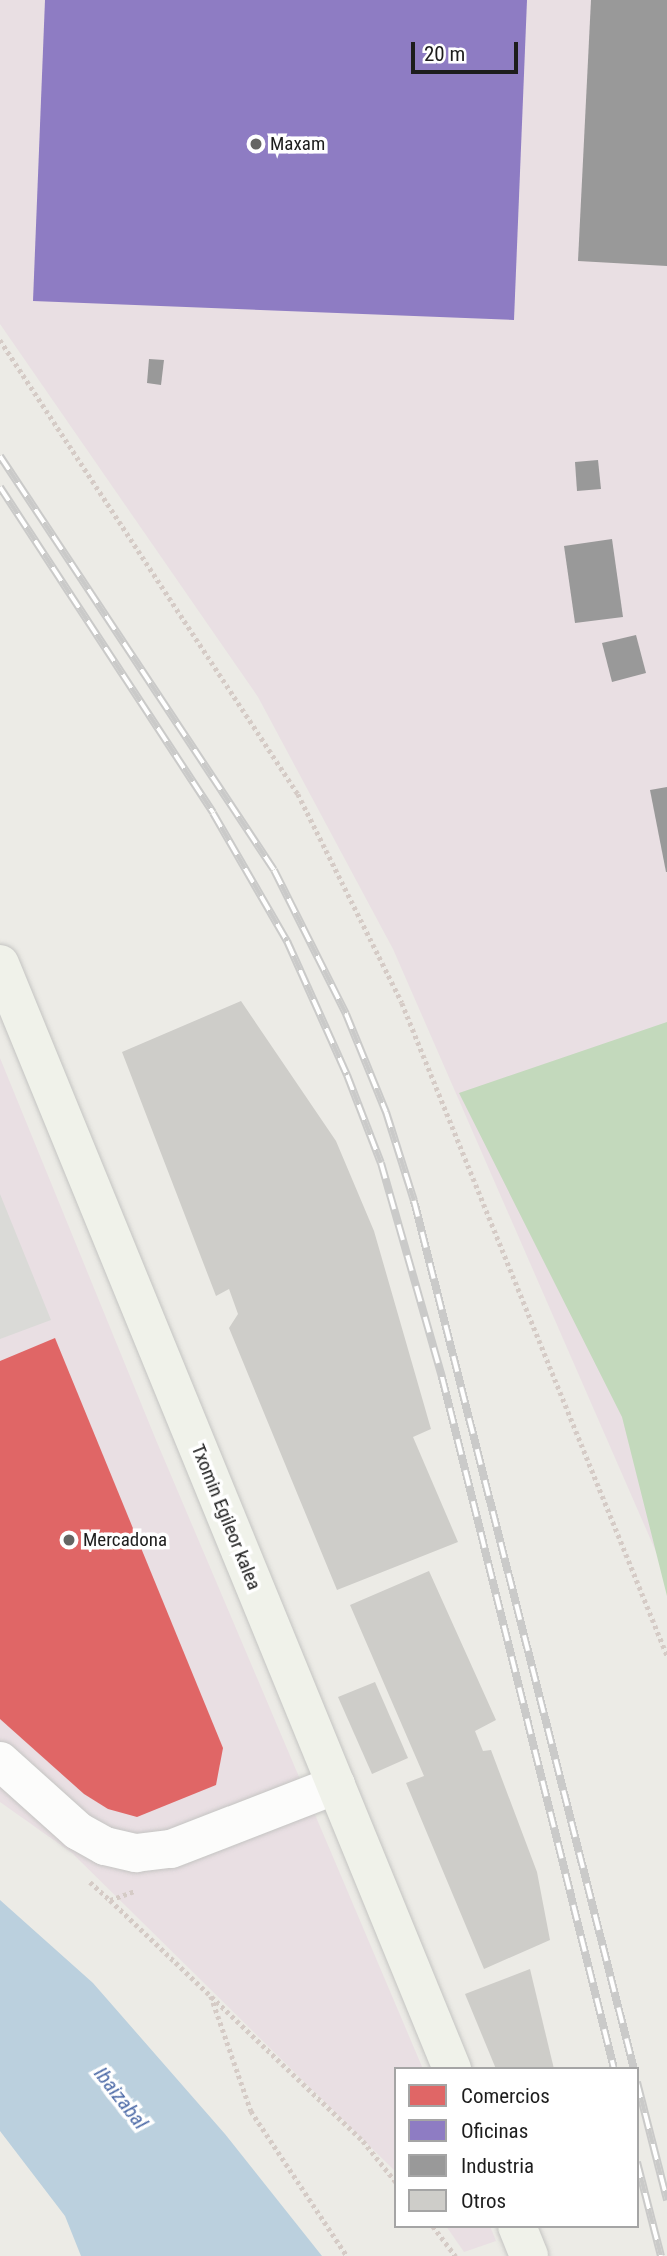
<!DOCTYPE html>
<style>
body{margin:0}
#map{position:relative;width:667px;height:2256px;overflow:hidden;background:#ecebe6;font-family:"Roboto Condensed",sans-serif}
div>[style]{position:absolute}
[style*='--x']{left:calc(var(--x)*1px);top:calc(var(--y)*1px);width:calc(var(--w)*1px);rotate:calc(var(--a)*1deg)}
.industrial>*{inset:0;background:#e9dfe3}
.forest>*{inset:0;background:#c3d9bc}
.parking>*{inset:0;background:#dadad7}
.water>*{inset:0;background:#bbd0de}
.shops>*{inset:0;background:#e06666}
.offices>*{inset:0;background:#8e7cc3}
.industry>*{inset:0;background:#999}
.building>*{inset:0;background:#cecdc9}
.path>*{height:4.5px;margin-top:-2.25px;transform-origin:0;background:repeating-linear-gradient(90deg,#d5cbc6 0 3.5px,transparent 0 7px)}
.roads{filter:drop-shadow(0 0 2px #c4c4c2) drop-shadow(0 0 2px #c4c4c2)}
.street>*{height:38px;margin:-19px;padding:0 19px;transform-origin:19px;border-radius:19px;background:#fcfcfb}
.secondary>*{height:38px;margin:-19px;padding:0 19px;transform-origin:19px;border-radius:19px;background:#f0f2ea}
.rail>*{height:8px;margin-top:-4px;transform-origin:0;background:repeating-linear-gradient(90deg,#fff 0 16px,#cacac9 0 32px);box-sizing:border-box;border-block:2px solid #cacac9}
.dots>*{width:19px;height:19px;translate:-50% -50%;box-sizing:border-box;border:4px solid #fff;border-radius:50%}
span{translate:-50% -50%;white-space:nowrap;text-align:center;line-height:1.15;-webkit-text-stroke:7px #fff;paint-order:stroke}
.poi-label{font-size:19px;color:#1d1d1d}
.left{translate:0 -50%;text-align:left}
.street-label{font-size:19px;color:#1d1d1d}
.water-label{font-size:21px;color:#4f6ca8;font-style:italic}
.legend{position:absolute;left:394px;top:2067px;width:245px;height:161px;box-sizing:border-box;background:#fff;border:2px solid #a5a5a5;margin:0;padding:9px 12px;list-style:none;font-size:21px;color:#1d1d1d}
.legend li{display:flex;align-items:center;gap:14px;height:35px}
.legend b{width:35px;border:2px solid #a5a5a5}
.scale{position:absolute;left:411px;top:42px;width:107px;height:32px;box-sizing:border-box;border:4px solid #1d1d1d;border-top:0;padding-left:9px;font-size:21px;line-height:24px;white-space:nowrap;color:#1d1d1d;-webkit-text-stroke:5px #fff;paint-order:stroke}
</style>
<div id="map">
<div class="industrial">
<div style="clip-path:polygon(0 0,667px 0,667px 1577px,393px 949px,258px 697px,0 324px)"></div>
<div style="clip-path:polygon(0 1058px,156px 1440px,423px 2069px,396px 2069px,396px 2172px,72px 1853px,0 1802px)"></div>
<div style="clip-path:polygon(446px 2226px,490px 2226px,496px 2241px,464px 2252px)"></div>
</div>
<div class="forest">
<div style="clip-path:polygon(667px 1022px,667px 1596px,622px 1417px,459px 1093px)"></div>
</div>
<div class="parking">
<div style="clip-path:polygon(0 1194px,51px 1320px,0 1339px)"></div>
</div>
<div class="water">
<div style="clip-path:polygon(0 1900px,93px 1983px,225px 2134px,322px 2256px,81px 2256px,65px 2216px,0 2131px)"></div>
</div>
<div class="shops">
<div style="clip-path:polygon(55px 1338px,223px 1748px,216px 1785px,137px 1817px,108px 1809px,84px 1794px,0 1719px,0 1361px)"></div>
</div>
<div class="offices">
<div style="clip-path:polygon(45px 0,527px 0,514px 320px,33px 301px)"></div>
</div>
<div class="industry">
<div style="clip-path:polygon(591px 0,667px 0,667px 266px,578px 261px)"></div>
<div style="clip-path:polygon(149px 359px,164px 360px,161px 385px,147px 383px)"></div>
<div style="clip-path:polygon(598px 460px,601px 489px,577px 491px,575px 462px)"></div>
<div style="clip-path:polygon(612px 539px,623px 617px,575px 623px,564px 546px)"></div>
<div style="clip-path:polygon(636px 635px,646px 673px,612px 682px,602px 643px)"></div>
<div style="clip-path:polygon(667px 787px,667px 872px,666px 872px,650px 790px)"></div>
</div>
<div class="building">
<div style="clip-path:polygon(241px 1001px,336px 1141px,374px 1231px,431px 1429px,413px 1437px,458px 1542px,337px 1590px,229px 1328px,238px 1314px,229px 1289px,216px 1296px,122px 1052px)"></div>
<div style="clip-path:polygon(429px 1571px,496px 1720px,475px 1731px,483px 1751px,491px 1750px,537px 1872px,550px 1940px,484px 1969px,406px 1783px,424px 1776px,350px 1605px)"></div>
<div style="clip-path:polygon(375px 1682px,408px 1758px,372px 1774px,338px 1697px)"></div>
<div style="clip-path:polygon(530px 1969px,554px 2069px,496px 2069px,465px 1994px)"></div>
</div>
<div class="path">
<div style="--x:0;--y:340;--w:543;--a:56.72"></div>
<div style="--x:298;--y:794;--w:233;--a:63.5"></div>
<div style="--x:402;--y:1003;--w:704;--a:67.88"></div>
<div style="--x:90;--y:1882;--w:27;--a:42"></div>
<div style="--x:110;--y:1900;--w:27;--a:-20"></div>
<div style="--x:110;--y:1900;--w:349;--a:43.6"></div>
<div style="--x:363;--y:2141;--w:53;--a:51.2"></div>
<div style="--x:211;--y:1996;--w:122;--a:70.8"></div>
<div style="--x:251;--y:2111;--w:174;--a:56.5"></div>
<div style="--x:433;--y:2226;--w:38;--a:53"></div>
</div>
<div class="roads">
<div class="street">
<div style="--x:0;--y:1761;--w:105;--a:41.9"></div>
<div style="--x:78;--y:1831;--w:31;--a:29"></div>
<div style="--x:105;--y:1846;--w:32;--a:13"></div>
<div style="--x:136;--y:1853;--w:35;--a:-7"></div>
<div style="--x:171;--y:1849;--w:177;--a:-21.2"></div>
</div>
<div class="secondary">
<div style="--x:0;--y:964;--w:1194;--a:67.75"></div>
<div style="--x:517;--y:2226;--w:32;--a:68"></div>
</div>
</div>
<div class="rail">
<div style="--x:0;--y:456;--w:496;--a:56.5"></div>
<div style="--x:274;--y:870;--w:161;--a:63.4"></div>
<div style="--x:346;--y:1014;--w:106;--a:67.8"></div>
<div style="--x:386;--y:1112;--w:93;--a:72.5"></div>
<div style="--x:414;--y:1201;--w:895;--a:75.78"></div>
<div style="--x:0;--y:487;--w:389;--a:56.8"></div>
<div style="--x:213;--y:813;--w:148;--a:60"></div>
<div style="--x:287;--y:941;--w:147;--a:65.9"></div>
<div style="--x:347;--y:1075;--w:94;--a:68.9"></div>
<div style="--x:381;--y:1163;--w:223;--a:74.1"></div>
<div style="--x:442;--y:1377;--w:713;--a:76.04"></div>
<div style="--x:637;--y:2082;--w:122;--a:75.7"></div>
<div style="--x:637;--y:2162;--w:97;--a:75.7"></div>
</div>
<div class="dots">
<div style="left:256px;top:144px;background:#656563"></div>
<div style="left:69px;top:1540px;background:#656563"></div>
</div>
<div class="poi-label">
<span class="left" style="left:270px;top:144px">Maxam</span>
<span class="left" style="left:83px;top:1540px">Mercadona</span>
</div>
<div class="street-label">
<span style="left:226px;top:1517px;rotate:68deg">Txomin Egileor kalea</span>
</div>
<div class="water-label">
<span style="left:121px;top:2098px;rotate:52deg">Ibaizabal</span>
</div>
<ul class="legend">
<li><b style="height:19px;background:#e06666"></b>Comercios</li>
<li><b style="height:19px;background:#8e7cc3"></b>Oficinas</li>
<li><b style="height:19px;background:#999"></b>Industria</li>
<li><b style="height:19px;background:#cecdc9"></b>Otros</li>
</ul>
<div class="scale">20 m</div>
</div>
